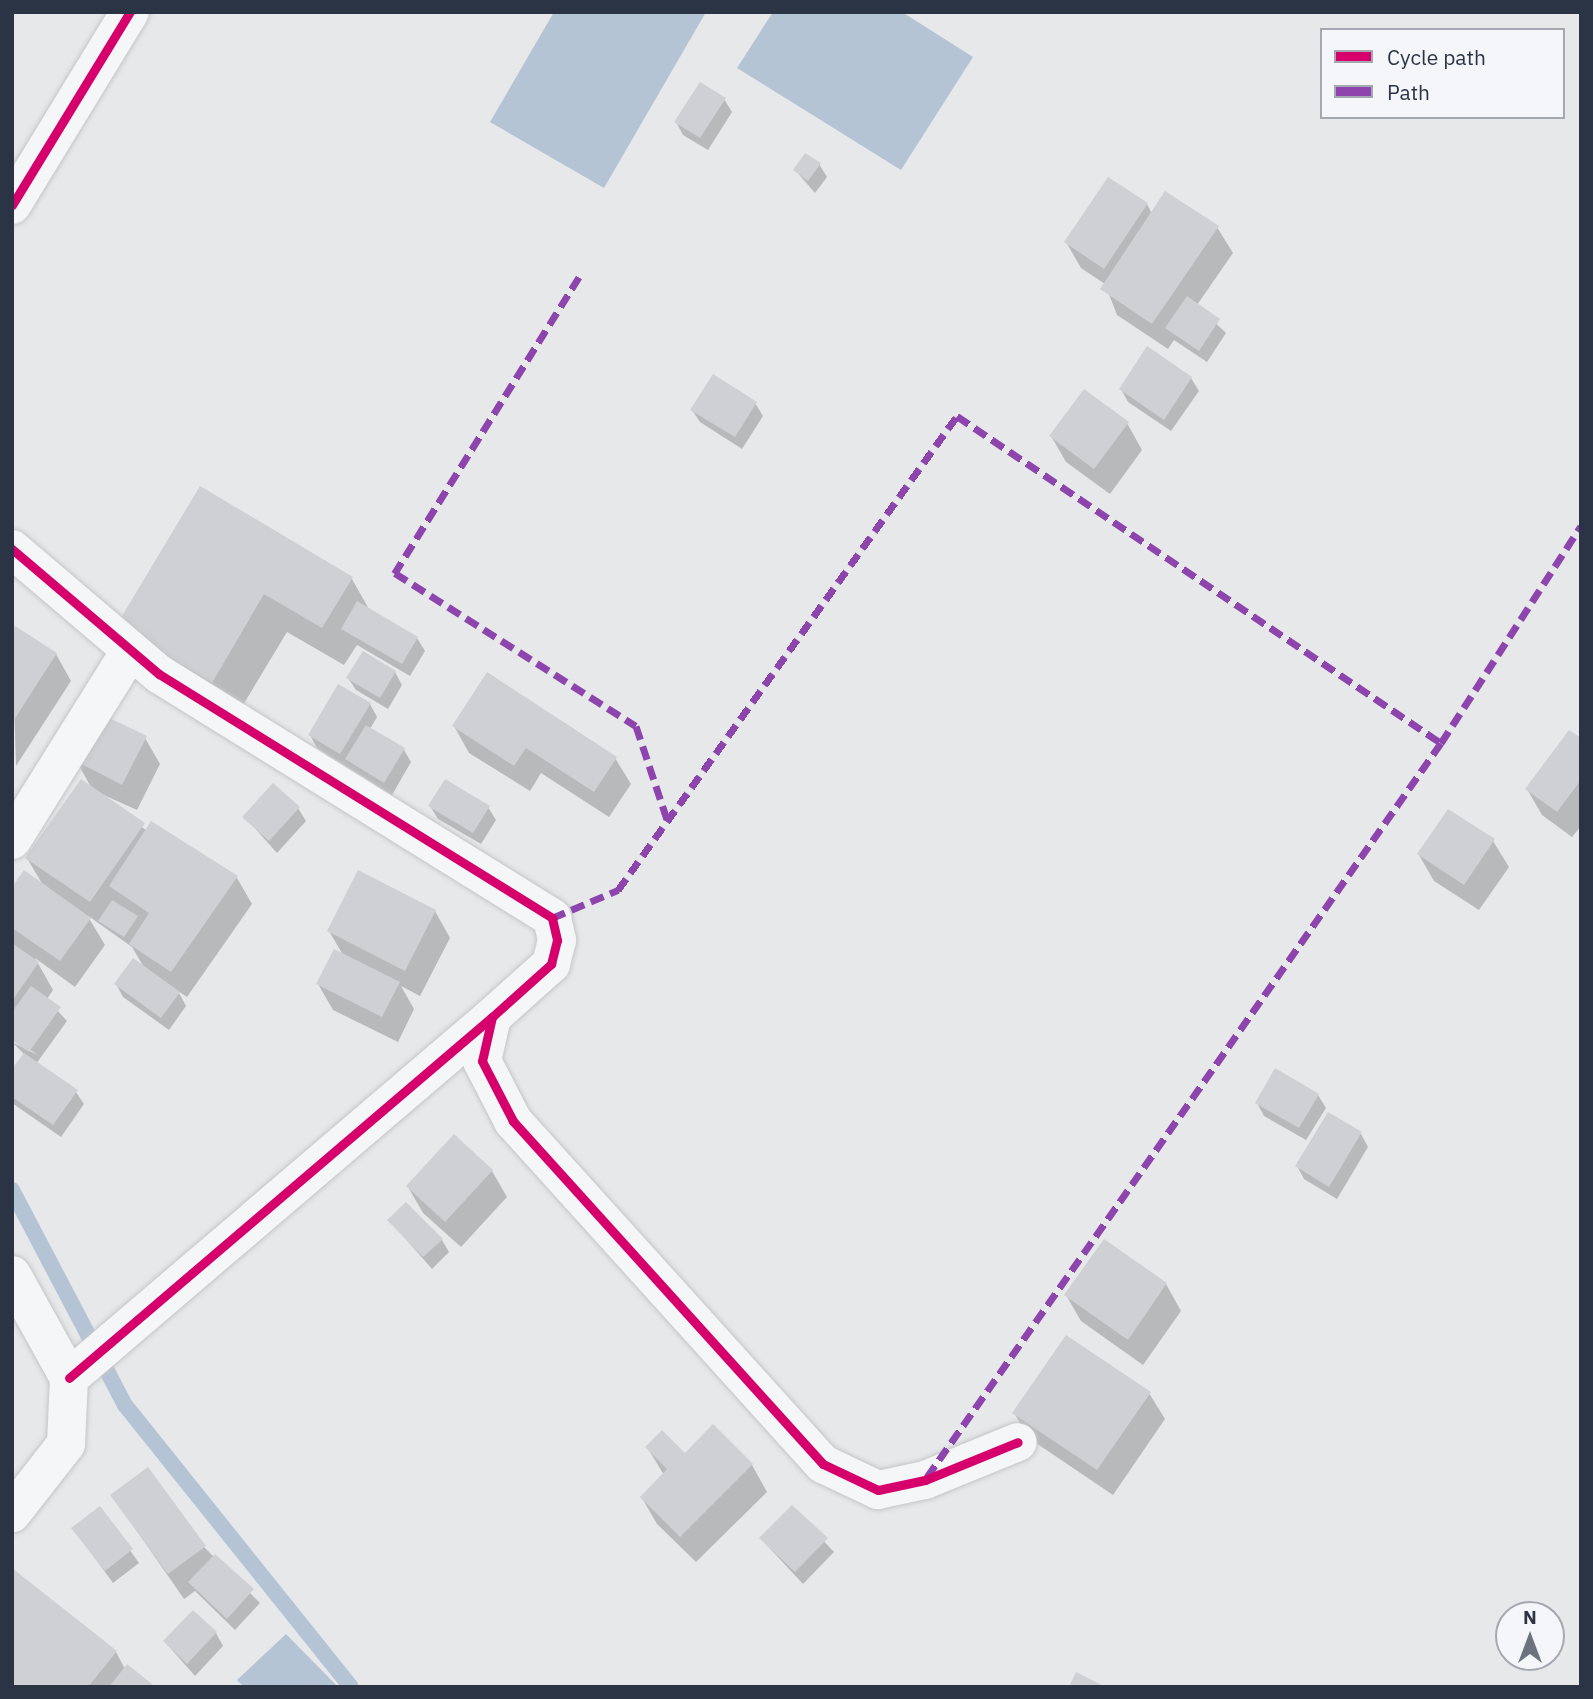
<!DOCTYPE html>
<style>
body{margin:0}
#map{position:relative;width:1593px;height:1699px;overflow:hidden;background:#e6e8ea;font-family:"IBM Plex Sans",sans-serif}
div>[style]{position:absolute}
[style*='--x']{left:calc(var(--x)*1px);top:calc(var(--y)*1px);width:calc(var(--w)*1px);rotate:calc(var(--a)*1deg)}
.water>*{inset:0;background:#b4c4d5}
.shadow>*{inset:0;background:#0003}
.stream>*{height:16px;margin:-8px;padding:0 8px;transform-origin:8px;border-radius:8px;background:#b4c4d5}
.building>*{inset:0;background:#ced0d3}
.roads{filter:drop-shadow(0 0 2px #c4c6c8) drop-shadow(0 0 2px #c4c6c8)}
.minor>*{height:38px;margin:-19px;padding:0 19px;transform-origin:19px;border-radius:19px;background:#f5f6f7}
.quiet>*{height:7px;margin-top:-3.5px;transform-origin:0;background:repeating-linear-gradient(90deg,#8e44ad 0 14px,transparent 0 21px)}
.cycleway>*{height:9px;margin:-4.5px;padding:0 4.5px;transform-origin:4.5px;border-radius:4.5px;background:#d6006c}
span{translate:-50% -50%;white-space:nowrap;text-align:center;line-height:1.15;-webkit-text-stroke:7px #f4f6f9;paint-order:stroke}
.frame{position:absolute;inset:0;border:14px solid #2b3445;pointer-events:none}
.legend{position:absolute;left:1320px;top:28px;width:245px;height:91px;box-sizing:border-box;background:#f4f6f9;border:2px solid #a4a8b1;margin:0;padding:9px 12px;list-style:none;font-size:21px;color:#2b3445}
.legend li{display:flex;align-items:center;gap:14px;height:35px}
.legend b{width:35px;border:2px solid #a4a8b1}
.north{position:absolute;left:1495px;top:1601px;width:70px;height:70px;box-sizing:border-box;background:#f4f6f9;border:2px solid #a4a8b1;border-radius:50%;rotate:0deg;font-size:19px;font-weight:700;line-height:28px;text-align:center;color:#2b3445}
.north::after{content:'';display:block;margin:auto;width:24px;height:32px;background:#6c737f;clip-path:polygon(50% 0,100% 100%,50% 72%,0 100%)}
</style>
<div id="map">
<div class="water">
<div style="clip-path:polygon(554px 12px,706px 12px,604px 188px,490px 122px)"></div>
<div style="clip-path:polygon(773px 12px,902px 12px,973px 57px,901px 170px,737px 68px)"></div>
<div style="clip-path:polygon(286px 1634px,338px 1687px,244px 1687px,237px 1680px)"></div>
</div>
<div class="shadow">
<div style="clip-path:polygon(724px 99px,732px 112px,708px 150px,683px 135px,676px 122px)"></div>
<div style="clip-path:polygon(819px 164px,827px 177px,815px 193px,795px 170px)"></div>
<div style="clip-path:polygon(1147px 204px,1152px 214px,1217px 227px,1233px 253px,1197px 305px,1226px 333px,1207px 362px,1174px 340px,1168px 349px,1117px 315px,1105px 284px,1081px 268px,1066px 242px)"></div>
<div style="clip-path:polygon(1191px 378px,1199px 391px,1171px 431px,1128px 402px,1121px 389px)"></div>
<div style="clip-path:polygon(755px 403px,763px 416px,742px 449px,700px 422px,692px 410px)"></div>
<div style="clip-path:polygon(1127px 423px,1142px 450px,1110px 494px,1066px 462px,1051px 436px)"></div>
<div style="clip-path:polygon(200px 489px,352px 579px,370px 611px,417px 638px,425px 651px,410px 676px,357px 645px,344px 665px,287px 632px,234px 720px,140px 665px)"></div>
<div style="clip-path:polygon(12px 633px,56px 654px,71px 681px,16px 766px)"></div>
<div style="clip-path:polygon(395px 672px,402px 685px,388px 709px,356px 690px,348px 678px)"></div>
<div style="clip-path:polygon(370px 704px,377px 717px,370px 729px,404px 750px,411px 762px,392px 795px,317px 748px,310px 735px)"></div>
<div style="clip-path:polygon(454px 726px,615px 758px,631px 784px,609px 817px,541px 773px,530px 791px,469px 753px)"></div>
<div style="clip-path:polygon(145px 738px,160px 764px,137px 810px,97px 792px,147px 831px,152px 823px,237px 878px,252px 904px,187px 997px,178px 991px,186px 1006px,169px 1030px,123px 997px,116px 984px,145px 969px,132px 947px,87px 915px,105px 945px,75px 987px,35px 958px,53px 990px,47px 999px,67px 1021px,36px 1064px,76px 1092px,84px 1104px,61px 1137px,12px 1103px,12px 1072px,25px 1055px,12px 1042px,38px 1055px,12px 1038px,12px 890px,44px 887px,27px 858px,92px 789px,76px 760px)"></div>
<div style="clip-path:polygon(1581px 740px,1581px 826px,1572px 837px,1542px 815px,1527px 789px)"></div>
<div style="clip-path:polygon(430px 806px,488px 807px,496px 820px,481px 844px,438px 819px)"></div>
<div style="clip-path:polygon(298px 808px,306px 821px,277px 853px,245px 817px)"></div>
<div style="clip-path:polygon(1493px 841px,1509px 867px,1479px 910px,1434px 881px,1419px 855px)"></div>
<div style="clip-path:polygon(435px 911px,450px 938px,420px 996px,401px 986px,414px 1009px,398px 1042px,333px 1010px,318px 984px,343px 955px,329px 931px)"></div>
<div style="clip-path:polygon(1318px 1095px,1326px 1108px,1306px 1140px,1264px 1116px,1257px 1103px)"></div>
<div style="clip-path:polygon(1361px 1134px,1368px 1147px,1337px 1199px,1304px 1179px,1297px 1166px)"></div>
<div style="clip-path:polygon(492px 1171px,507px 1197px,461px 1247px,423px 1213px,408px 1187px)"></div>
<div style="clip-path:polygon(389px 1220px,442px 1240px,449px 1252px,432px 1269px)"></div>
<div style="clip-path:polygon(1166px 1284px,1181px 1311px,1143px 1365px,1081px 1321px,1066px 1295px)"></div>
<div style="clip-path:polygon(1149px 1393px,1165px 1419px,1113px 1495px,1030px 1439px,1014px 1413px)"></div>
<div style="clip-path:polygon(713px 1426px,752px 1465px,767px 1492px,696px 1562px,657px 1524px,642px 1498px,664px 1475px,647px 1447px,685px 1455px)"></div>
<div style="clip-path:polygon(112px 1495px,204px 1547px,260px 1603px,235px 1630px,195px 1591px,184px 1599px)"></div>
<div style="clip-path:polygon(792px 1507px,834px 1552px,803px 1584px,761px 1539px)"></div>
<div style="clip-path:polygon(100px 1508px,139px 1563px,113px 1583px,73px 1528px)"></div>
<div style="clip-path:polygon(216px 1633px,223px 1646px,195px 1676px,165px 1642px)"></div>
<div style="clip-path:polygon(116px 1652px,125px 1669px,152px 1687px,12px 1687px)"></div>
</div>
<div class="stream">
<div style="--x:12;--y:1190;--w:243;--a:62.3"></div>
<div style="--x:125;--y:1405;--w:361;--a:51.3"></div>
</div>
<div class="building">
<div style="clip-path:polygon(700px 82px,726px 98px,700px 138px,674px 122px)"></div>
<div style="clip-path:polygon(805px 153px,821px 163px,808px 181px,793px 170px)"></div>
<div style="clip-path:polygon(1108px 177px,1148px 203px,1104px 269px,1064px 242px)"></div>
<div style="clip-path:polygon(1165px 191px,1219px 226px,1152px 324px,1100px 289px)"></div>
<div style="clip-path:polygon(1187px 296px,1220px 319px,1199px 351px,1165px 328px)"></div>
<div style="clip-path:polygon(1147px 346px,1192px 377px,1164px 420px,1119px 389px)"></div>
<div style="clip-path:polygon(713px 374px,757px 402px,735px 437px,690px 410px)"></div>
<div style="clip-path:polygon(1084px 389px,1129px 422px,1094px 469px,1049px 436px)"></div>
<div style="clip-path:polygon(200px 486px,353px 577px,322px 628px,264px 594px,212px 683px,116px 626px)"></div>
<div style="clip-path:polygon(357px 601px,418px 637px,402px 664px,341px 629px)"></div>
<div style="clip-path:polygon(15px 626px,57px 653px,12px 723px,12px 630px)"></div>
<div style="clip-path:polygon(363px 651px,396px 671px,380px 698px,346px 678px)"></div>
<div style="clip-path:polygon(487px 672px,617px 757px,594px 792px,526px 748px,514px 766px,452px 726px)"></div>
<div style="clip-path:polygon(338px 684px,371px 703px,340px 754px,308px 735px)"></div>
<div style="clip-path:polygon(97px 712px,147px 736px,122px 785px,74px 760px)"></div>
<div style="clip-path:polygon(366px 725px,405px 748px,384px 783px,345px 759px)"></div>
<div style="clip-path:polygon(1569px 730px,1581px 738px,1581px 780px,1557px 812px,1525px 789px)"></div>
<div style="clip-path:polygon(81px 779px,145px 823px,90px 902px,25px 858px)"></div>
<div style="clip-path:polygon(445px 779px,490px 806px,473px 833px,428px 806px)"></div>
<div style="clip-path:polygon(273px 783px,300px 807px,269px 841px,242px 817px)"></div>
<div style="clip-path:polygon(1448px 809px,1495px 839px,1464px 885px,1417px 854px)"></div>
<div style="clip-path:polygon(151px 821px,238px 876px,171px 972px,129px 944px,149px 913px,109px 886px)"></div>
<div style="clip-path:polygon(24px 870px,91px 918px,60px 961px,12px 928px,12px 887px)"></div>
<div style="clip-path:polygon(358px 870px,436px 910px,405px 971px,327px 931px)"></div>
<div style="clip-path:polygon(112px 900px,138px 916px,124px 937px,98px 921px)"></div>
<div style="clip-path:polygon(12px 943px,39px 962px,12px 1001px)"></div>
<div style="clip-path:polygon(334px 949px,400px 982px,382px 1017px,316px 984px)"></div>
<div style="clip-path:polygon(133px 958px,180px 992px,161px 1018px,114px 984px)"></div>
<div style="clip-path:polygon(31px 986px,61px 1007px,29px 1052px,12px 1040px,12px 1012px)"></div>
<div style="clip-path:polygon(24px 1053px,78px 1090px,53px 1125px,12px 1097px,12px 1069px)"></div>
<div style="clip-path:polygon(1275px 1068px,1319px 1094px,1299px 1128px,1255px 1103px)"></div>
<div style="clip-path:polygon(1328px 1112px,1362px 1132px,1329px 1187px,1295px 1166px)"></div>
<div style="clip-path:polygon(454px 1134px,493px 1170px,445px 1222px,406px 1186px)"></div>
<div style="clip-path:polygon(406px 1202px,443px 1239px,423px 1257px,387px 1220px)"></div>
<div style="clip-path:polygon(1104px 1239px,1167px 1283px,1128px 1340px,1064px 1295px)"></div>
<div style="clip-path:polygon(1066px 1335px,1151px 1392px,1097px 1470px,1012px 1413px)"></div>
<div style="clip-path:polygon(713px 1424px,753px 1464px,680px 1537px,640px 1497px,667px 1469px,645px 1447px,662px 1430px,685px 1453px)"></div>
<div style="clip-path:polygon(148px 1467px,206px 1546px,168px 1574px,110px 1495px)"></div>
<div style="clip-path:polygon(792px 1505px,828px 1538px,795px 1572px,759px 1538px)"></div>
<div style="clip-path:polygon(100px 1506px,133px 1549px,105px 1571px,71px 1528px)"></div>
<div style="clip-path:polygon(215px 1554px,254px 1589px,227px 1619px,188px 1582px)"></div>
<div style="clip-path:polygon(12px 1568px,117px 1651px,88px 1687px,12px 1687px)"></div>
<div style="clip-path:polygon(193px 1610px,217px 1632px,187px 1664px,163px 1641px)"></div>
<div style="clip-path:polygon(127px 1664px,152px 1684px,150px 1687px,109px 1687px)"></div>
<div style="clip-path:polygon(1076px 1672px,1106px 1687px,1069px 1687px)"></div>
</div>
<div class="roads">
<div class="minor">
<div style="--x:12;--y:205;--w:226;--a:-58.6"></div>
<div style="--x:12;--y:549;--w:193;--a:40.4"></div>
<div style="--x:159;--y:674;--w:463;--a:31.8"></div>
<div style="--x:552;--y:918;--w:23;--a:77"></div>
<div style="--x:557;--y:940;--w:25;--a:104"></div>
<div style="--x:551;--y:964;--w:79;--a:138.1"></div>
<div style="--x:492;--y:1017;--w:556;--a:139.52"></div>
<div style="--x:12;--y:840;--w:223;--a:-58"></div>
<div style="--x:492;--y:1017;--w:45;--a:102.8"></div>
<div style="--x:482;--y:1061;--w:68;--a:62.7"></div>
<div style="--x:513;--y:1121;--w:462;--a:47.9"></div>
<div style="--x:823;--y:1464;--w:61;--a:25.3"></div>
<div style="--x:878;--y:1490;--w:48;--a:-12"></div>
<div style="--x:925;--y:1480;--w:100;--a:-22.2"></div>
<div style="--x:12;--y:1275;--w:118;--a:61"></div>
<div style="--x:69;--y:1378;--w:66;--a:92.6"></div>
<div style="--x:66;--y:1444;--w:88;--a:128"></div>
</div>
</div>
<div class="quiet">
<div style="--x:579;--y:277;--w:349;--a:121.9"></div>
<div style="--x:395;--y:573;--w:285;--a:32.4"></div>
<div style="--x:636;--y:726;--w:101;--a:71.6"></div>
<div style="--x:552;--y:918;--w:72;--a:-23"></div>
<div style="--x:618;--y:890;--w:583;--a:-54.43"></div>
<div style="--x:957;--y:416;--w:584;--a:34.04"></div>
<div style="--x:927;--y:1477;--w:896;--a:-55"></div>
<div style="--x:1441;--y:743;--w:258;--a:-57.2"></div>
</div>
<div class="cycleway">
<div style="--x:12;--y:205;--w:226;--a:-58.6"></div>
<div style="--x:12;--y:549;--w:193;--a:40.4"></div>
<div style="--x:159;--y:674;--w:463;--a:31.8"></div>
<div style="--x:552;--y:918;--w:23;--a:77"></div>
<div style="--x:557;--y:940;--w:25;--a:104"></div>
<div style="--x:551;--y:964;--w:79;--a:138.1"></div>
<div style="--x:492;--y:1017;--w:556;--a:139.52"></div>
<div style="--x:492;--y:1017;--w:45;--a:102.8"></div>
<div style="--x:482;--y:1061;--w:68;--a:62.7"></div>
<div style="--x:513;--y:1121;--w:462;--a:47.9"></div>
<div style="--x:823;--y:1464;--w:61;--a:25.3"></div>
<div style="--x:878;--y:1490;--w:48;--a:-12"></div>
<div style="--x:925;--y:1480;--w:100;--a:-22.2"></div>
</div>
<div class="frame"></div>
<ul class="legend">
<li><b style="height:9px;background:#d6006c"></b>Cycle path</li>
<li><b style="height:9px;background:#8e44ad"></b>Path</li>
</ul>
<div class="north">N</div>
</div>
